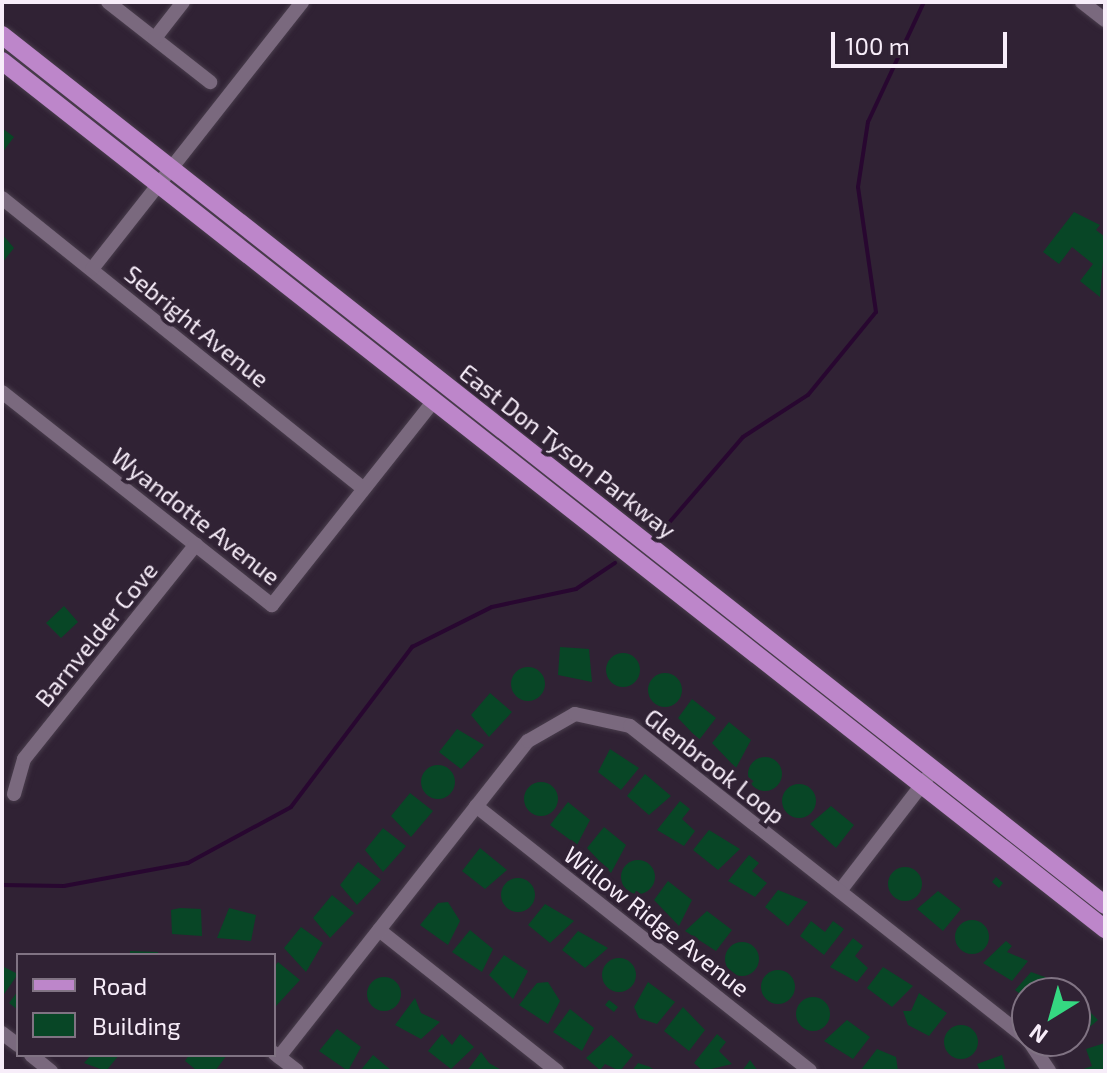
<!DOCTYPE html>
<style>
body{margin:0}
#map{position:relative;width:1107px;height:1073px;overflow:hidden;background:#302234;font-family:"Exo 2",sans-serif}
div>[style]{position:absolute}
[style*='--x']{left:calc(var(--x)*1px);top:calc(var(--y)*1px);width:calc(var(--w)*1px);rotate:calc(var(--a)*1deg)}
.stream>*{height:4px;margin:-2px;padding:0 2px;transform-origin:2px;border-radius:2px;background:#280730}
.building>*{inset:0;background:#084626}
.round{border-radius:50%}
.roads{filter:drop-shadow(0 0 2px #493d4c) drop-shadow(0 0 2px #493d4c)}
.minor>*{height:14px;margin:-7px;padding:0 7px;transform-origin:7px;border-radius:7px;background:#7a697e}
.major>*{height:18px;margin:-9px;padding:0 9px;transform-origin:9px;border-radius:9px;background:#bd86ca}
span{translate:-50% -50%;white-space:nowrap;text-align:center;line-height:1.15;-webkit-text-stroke:8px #302234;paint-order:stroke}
.street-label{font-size:24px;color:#f7edf9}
.frame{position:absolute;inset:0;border:4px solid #f7edf9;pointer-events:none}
.legend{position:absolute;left:16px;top:953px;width:260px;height:104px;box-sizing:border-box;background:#302234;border:2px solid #807383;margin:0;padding:10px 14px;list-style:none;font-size:24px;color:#f7edf9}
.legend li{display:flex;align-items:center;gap:16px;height:40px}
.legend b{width:40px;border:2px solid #807383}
.north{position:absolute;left:1011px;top:977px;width:80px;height:80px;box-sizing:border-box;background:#302234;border:2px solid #807383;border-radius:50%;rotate:217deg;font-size:22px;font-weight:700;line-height:32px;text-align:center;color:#f7edf9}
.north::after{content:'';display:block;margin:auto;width:28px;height:36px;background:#35d881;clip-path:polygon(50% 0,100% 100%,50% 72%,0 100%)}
.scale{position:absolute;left:831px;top:32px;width:176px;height:36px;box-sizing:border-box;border:4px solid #f7edf9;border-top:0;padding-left:10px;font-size:24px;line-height:28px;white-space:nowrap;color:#f7edf9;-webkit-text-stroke:6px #302234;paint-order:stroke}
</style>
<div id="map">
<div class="stream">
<div style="--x:661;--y:532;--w:125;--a:-49.2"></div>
<div style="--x:743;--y:437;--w:77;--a:-32.9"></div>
<div style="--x:808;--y:395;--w:107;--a:-50.7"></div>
<div style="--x:876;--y:312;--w:126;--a:-98.2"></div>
<div style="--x:858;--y:187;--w:66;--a:-81.3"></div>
<div style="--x:868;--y:122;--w:132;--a:-65"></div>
<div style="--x:2;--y:885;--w:62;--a:0.9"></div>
<div style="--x:64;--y:886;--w:126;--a:-10.5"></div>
<div style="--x:188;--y:863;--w:117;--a:-28.5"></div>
<div style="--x:291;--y:807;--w:201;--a:-52.9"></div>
<div style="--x:412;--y:647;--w:89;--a:-26.6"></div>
<div style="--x:492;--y:607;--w:86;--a:-12.1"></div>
<div style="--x:576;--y:589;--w:47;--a:-33.7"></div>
</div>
<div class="building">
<div style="clip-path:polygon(2px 128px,14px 137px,2px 153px)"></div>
<div style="clip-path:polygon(1074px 212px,1100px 225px,1096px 230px,1105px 237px,1100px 297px,1080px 281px,1093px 264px,1072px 247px,1059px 264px,1043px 252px)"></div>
<div style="clip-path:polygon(2px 234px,14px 248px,2px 263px)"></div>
<div style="clip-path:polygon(64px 606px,78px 622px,61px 638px,46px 623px)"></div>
<div style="clip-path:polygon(560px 647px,589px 649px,592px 682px,558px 675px)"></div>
<div class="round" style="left:606px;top:653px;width:34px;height:34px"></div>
<div class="round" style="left:511px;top:667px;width:34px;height:34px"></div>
<div class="round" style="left:648px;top:673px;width:34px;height:34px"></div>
<div style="clip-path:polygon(490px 693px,512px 712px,489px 737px,471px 715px)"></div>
<div style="clip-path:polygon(692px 699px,716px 718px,699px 740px,678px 718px)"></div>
<div style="clip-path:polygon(729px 722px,751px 740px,736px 768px,712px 743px)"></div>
<div style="clip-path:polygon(457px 729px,484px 745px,461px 769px,439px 752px)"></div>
<div style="clip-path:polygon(610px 749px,639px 768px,621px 790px,598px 772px)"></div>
<div class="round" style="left:748px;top:757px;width:34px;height:34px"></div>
<div class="round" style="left:421px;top:765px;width:34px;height:34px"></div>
<div style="clip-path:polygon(645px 774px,671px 796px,649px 815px,627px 796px)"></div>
<div class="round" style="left:524px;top:782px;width:34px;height:34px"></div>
<div class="round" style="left:782px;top:784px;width:34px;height:34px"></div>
<div style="clip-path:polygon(410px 793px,433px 811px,411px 837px,391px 816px)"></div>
<div style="clip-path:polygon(680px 801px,690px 809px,682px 819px,695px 831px,684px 846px,657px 830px)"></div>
<div style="clip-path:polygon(568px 802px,590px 820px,577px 845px,550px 825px)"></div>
<div style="clip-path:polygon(831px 806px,854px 825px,836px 848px,810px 824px)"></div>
<div style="clip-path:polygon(604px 827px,626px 845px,611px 873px,587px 848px)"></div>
<div style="clip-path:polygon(383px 828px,406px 846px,383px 872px,365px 850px)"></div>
<div style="clip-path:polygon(709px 830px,740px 849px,718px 870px,693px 850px)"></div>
<div style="clip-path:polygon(480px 848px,507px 870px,485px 889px,462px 871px)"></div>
<div style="clip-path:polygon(749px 855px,759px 863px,752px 871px,767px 883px,755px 897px,728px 881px)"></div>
<div class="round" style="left:621px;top:860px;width:34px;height:34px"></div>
<div style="clip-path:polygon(358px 862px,381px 880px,357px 905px,340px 885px)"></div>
<div class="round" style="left:888px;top:867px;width:34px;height:34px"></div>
<div style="clip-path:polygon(996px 877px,1003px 883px,999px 888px,992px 882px)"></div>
<div class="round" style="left:501px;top:878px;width:34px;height:34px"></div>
<div style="clip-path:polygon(668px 881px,692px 900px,679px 926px,654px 900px)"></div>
<div style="clip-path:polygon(778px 890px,808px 902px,788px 926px,765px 907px)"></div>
<div style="clip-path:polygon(938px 891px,961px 909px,943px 931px,917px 909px)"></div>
<div style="clip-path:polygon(332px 895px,354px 913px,330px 938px,313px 918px)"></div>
<div style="clip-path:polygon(448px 902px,460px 921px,448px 945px,420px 925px,438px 903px)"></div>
<div style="clip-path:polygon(545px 904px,574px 921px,550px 943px,528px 925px)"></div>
<div style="clip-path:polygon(180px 908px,201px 909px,202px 936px,172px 934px,171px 910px)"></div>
<div style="clip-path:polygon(229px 908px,256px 915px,251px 941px,217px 938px)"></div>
<div style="clip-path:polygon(707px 911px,732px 930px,716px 951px,685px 931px)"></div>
<div class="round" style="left:955px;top:920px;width:34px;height:34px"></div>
<div style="clip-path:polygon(811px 921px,825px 932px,833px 921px,844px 929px,824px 955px,800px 936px)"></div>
<div style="clip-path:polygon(301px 927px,323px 943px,306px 972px,284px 948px)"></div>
<div style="clip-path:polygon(470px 930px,493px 949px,482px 972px,452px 952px)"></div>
<div style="clip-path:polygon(578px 931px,608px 948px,585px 968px,562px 950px)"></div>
<div style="clip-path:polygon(853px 938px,863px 946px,855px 956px,868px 968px,857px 982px,830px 967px)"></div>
<div style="clip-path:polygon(1006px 941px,1012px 946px,1007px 952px,1028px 961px,1012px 981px,983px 963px)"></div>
<div class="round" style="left:725px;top:942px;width:34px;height:34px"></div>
<div style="clip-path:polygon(130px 951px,158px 952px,158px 955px,130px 955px)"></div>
<div style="clip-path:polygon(504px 955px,528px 971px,513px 999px,489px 975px)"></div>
<div class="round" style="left:602px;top:958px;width:34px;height:34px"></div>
<div style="clip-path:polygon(278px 962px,300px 980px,276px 1006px,274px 967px)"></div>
<div style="clip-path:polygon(2px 966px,18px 974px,2px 997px)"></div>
<div style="clip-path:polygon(883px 967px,913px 986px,892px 1007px,867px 988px)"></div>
<div class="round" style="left:761px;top:970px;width:34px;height:34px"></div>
<div style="clip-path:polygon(1031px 972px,1045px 977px,1060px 989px,1025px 998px,1015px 990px)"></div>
<div class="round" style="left:367px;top:977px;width:34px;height:34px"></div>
<div style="clip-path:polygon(548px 982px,560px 1001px,548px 1024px,519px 1005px,537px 983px)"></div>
<div style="clip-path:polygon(648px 982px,675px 1002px,657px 1024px,639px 1018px,634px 1007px)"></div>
<div style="clip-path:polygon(18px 991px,18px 1010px,9px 1003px)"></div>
<div style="clip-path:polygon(919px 993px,947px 1013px,929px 1036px,908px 1025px,903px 1011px,911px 1011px)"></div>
<div style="clip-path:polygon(1075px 997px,1098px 1020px,1079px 1036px,1075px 1031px)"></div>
<div class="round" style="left:796px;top:997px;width:34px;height:34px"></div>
<div style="clip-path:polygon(415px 998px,421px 1013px,440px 1022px,421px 1039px,395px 1025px)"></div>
<div style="clip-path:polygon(609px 1000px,618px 1007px,614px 1012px,605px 1005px)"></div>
<div style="clip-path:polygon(683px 1007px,705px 1030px,689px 1051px,664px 1031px)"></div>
<div style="clip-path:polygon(570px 1009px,594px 1028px,582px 1051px,553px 1032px)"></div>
<div style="clip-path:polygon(847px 1020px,870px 1037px,853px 1059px,824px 1041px)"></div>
<div class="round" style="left:944px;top:1025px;width:34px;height:34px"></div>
<div style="clip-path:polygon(337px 1029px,361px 1047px,348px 1071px,319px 1051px)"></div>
<div style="clip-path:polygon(442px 1034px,452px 1045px,460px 1034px,474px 1047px,451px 1069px,428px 1051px)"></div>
<div style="clip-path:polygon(717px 1034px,726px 1042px,719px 1051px,732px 1064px,703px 1071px,694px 1063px)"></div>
<div style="clip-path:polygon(611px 1035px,633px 1055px,620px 1071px,605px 1064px,600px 1070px,586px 1058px)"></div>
<div style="clip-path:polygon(1105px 1043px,1105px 1071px,1078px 1071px,1092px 1066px,1086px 1049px)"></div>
<div style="clip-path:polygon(877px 1049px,896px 1057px,898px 1071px,860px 1071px)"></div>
<div style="clip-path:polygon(481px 1052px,489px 1063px,503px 1071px,467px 1071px)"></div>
<div style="clip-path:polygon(91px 1055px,119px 1055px,106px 1071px,84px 1063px)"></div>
<div style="clip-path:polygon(189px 1055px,227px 1055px,215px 1071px,195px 1069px,185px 1061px)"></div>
<div style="clip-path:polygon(373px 1055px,392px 1071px,360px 1071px)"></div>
<div style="clip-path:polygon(1002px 1055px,1006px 1071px,980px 1071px,977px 1064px)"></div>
<div style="clip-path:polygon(750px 1060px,758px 1071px,742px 1071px)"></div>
<div style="clip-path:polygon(638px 1063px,650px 1067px,656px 1071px,632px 1071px)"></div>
</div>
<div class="roads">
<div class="minor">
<div style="--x:108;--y:2;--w:130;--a:38.1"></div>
<div style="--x:1082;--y:2;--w:29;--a:38"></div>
<div style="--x:155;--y:38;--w:46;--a:-52.1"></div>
<div style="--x:2;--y:198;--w:464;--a:38.8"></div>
<div style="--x:92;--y:269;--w:340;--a:-51.8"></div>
<div style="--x:2;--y:392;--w:344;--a:38.3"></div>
<div style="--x:272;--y:605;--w:259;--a:-51.6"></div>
<div style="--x:14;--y:794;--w:36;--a:-74"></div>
<div style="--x:24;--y:759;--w:275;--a:-51.3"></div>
<div style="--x:476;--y:806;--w:426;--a:38.4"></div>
<div style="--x:840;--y:891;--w:154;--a:-52.4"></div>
<div style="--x:379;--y:930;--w:227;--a:38.4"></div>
<div style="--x:2;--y:1033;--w:20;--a:37"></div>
<div style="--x:1029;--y:1041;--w:36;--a:56"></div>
<div style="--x:274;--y:1053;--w:29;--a:38"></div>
<div style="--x:31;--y:1055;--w:26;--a:39"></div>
<div style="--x:279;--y:1057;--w:402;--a:-51.8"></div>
<div style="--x:528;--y:741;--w:54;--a:-29.9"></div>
<div style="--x:575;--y:714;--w:56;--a:12.3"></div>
<div style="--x:630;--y:726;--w:506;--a:38.25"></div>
</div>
<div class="major">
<div style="--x:2;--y:35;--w:1405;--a:38.26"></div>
<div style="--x:2;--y:61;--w:1404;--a:38.2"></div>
</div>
</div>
<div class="street-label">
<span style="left:197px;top:326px;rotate:39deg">Sebright Avenue</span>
<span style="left:568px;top:451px;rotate:38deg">East Don Tyson Parkway</span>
<span style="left:196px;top:516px;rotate:38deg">Wyandotte Avenue</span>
<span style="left:96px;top:634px;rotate:-51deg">Barnvelder Cove</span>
<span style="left:715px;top:766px;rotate:38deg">Glenbrook Loop</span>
<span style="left:657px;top:921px;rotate:38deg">Willow Ridge Avenue</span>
</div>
<div class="frame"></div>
<ul class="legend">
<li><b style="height:10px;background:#bd86ca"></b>Road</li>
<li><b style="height:22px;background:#084626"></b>Building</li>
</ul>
<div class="north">N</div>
<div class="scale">100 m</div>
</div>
